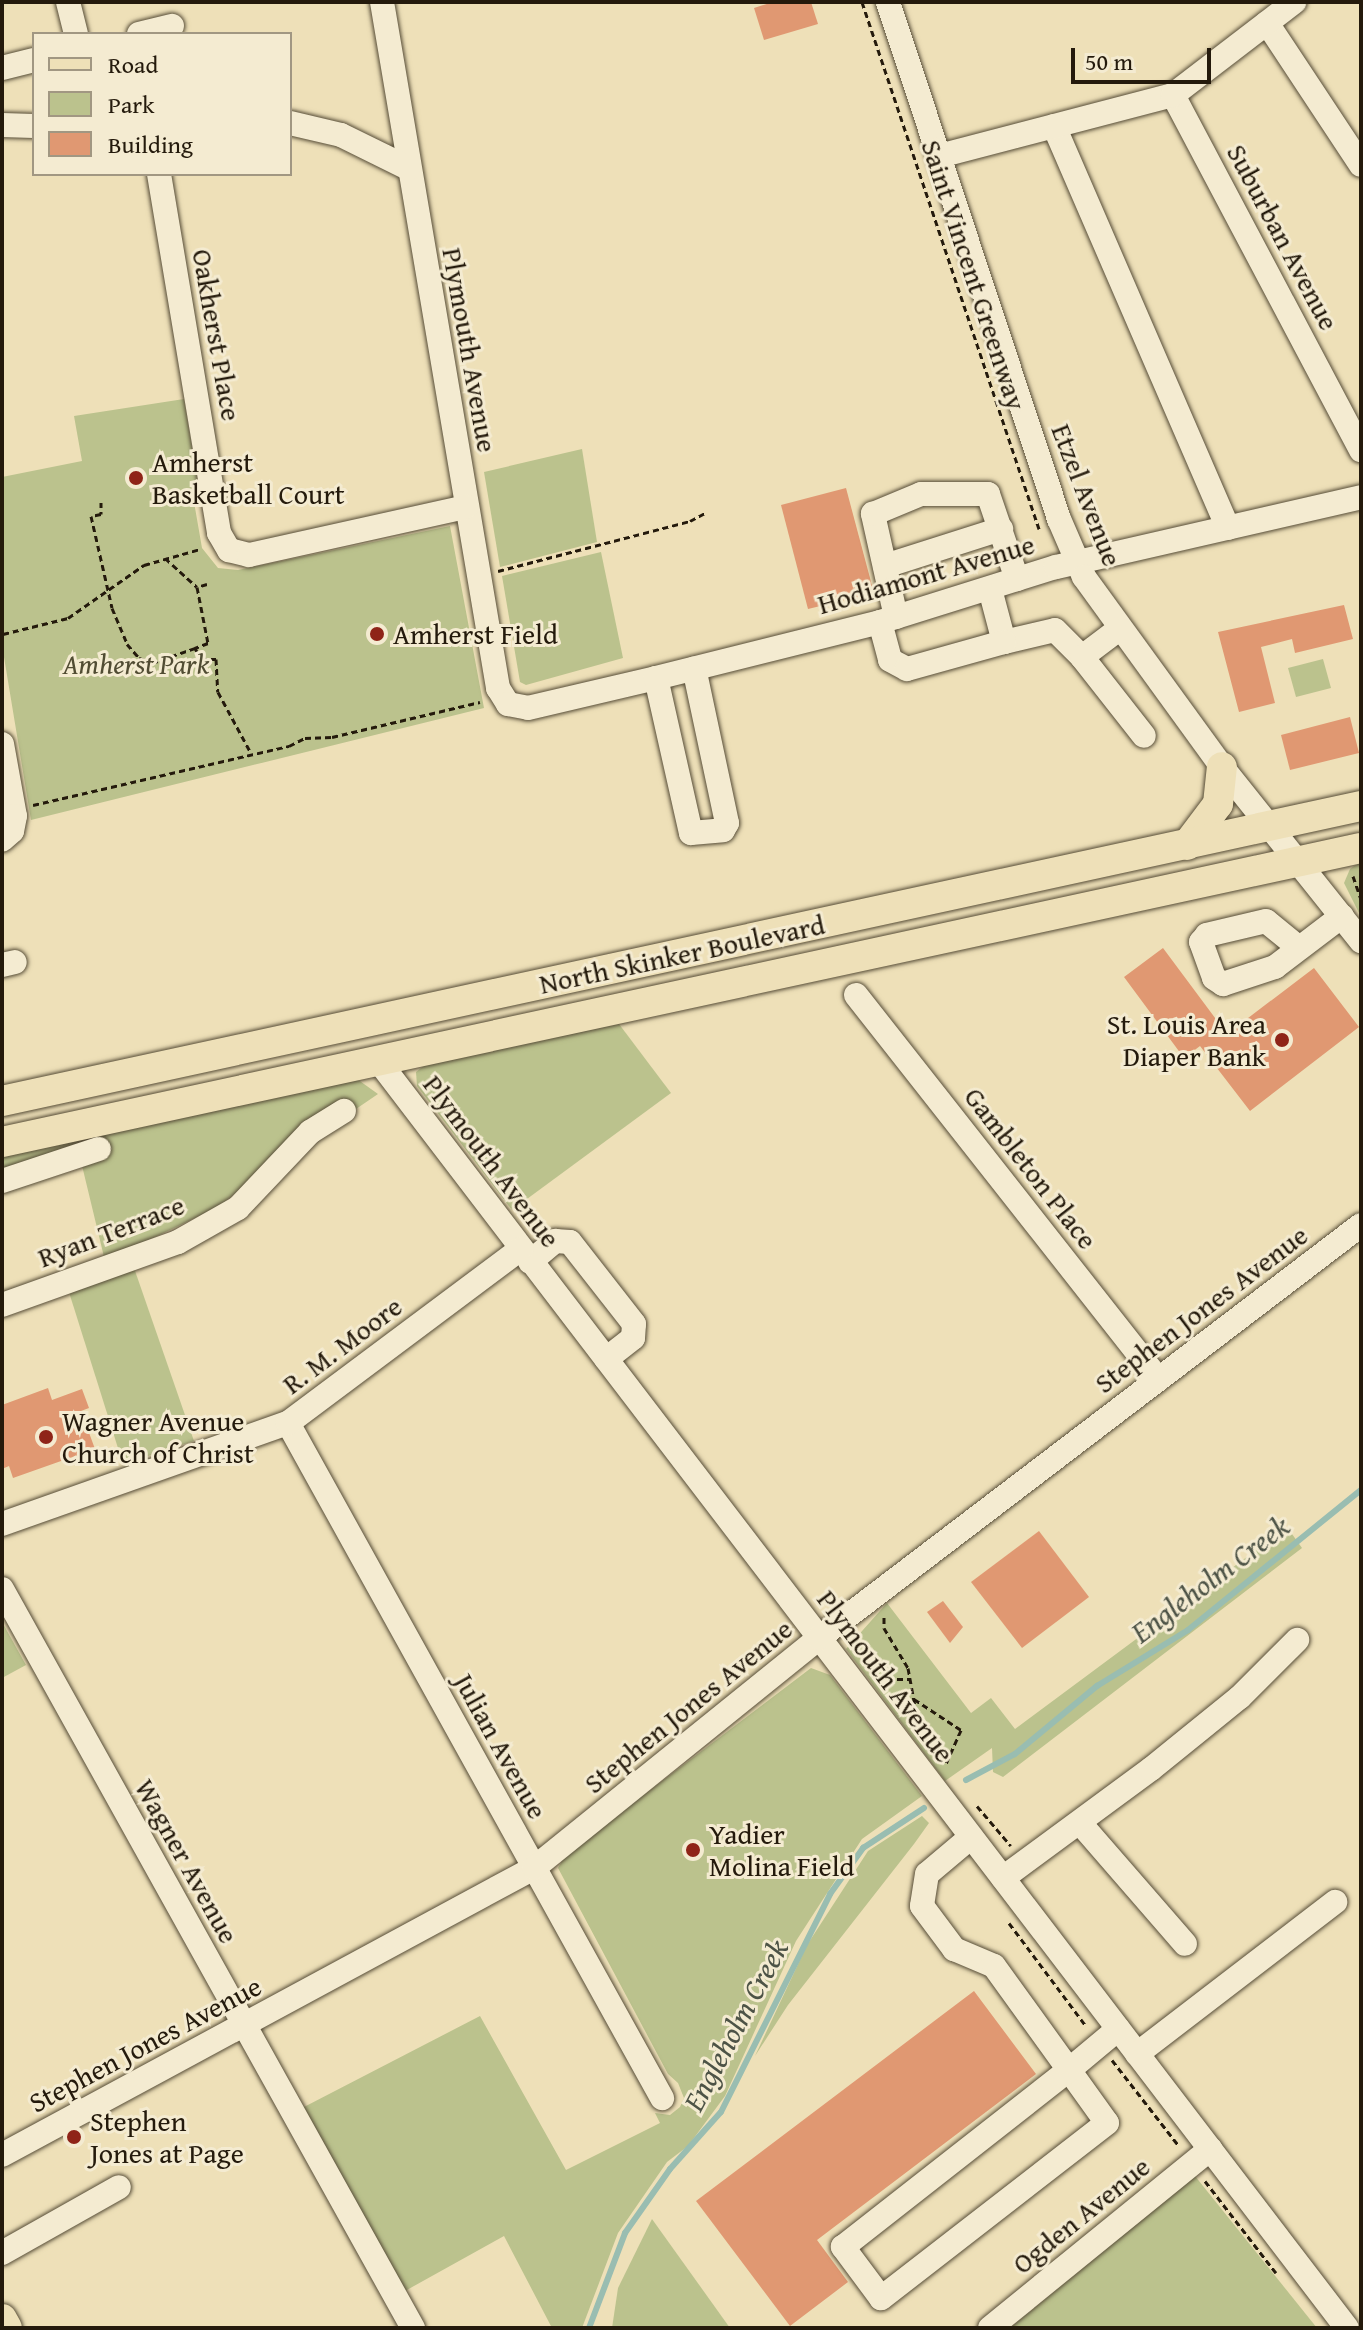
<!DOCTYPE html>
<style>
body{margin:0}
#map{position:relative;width:1363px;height:2330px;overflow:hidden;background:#eee0b8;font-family:"Gentium Book Plus",serif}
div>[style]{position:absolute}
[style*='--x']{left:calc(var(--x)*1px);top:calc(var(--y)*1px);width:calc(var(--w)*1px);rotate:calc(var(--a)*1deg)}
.green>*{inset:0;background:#bbc28d}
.stream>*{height:6px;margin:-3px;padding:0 3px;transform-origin:3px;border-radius:3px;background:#99bdb1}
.building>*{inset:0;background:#e09872}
.path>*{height:3px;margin-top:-1.5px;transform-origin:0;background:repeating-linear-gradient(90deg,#241a0c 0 6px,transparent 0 10px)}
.roads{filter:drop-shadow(0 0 2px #564c37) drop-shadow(0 0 2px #564c37)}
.minor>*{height:24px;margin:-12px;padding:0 12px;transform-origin:12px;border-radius:12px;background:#f4ebd1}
.major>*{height:30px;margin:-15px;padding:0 15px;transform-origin:15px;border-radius:15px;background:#eee0b8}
.dots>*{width:22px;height:22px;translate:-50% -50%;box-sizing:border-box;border:4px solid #f4ebd1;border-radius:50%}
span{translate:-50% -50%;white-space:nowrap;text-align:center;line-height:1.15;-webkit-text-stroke:6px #f4ebd1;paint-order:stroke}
.street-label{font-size:28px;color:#241a0c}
.poi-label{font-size:28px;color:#241a0c}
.left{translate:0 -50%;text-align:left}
.right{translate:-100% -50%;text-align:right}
.park-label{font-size:28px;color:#514c33;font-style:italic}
.water-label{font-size:30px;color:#4d5346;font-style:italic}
.frame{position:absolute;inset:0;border:4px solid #241a0c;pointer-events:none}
.legend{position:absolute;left:32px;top:32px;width:260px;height:144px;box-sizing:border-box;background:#f4ebd1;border:2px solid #a19782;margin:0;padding:10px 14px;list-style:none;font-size:24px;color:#241a0c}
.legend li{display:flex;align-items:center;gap:16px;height:40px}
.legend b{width:40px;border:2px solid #a19782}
.scale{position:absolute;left:1071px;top:48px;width:140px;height:36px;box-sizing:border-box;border:4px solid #241a0c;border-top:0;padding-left:10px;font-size:24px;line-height:28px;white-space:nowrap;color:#241a0c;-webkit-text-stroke:6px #f4ebd1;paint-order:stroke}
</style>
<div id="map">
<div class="green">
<div style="clip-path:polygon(184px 399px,199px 490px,194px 502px,202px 548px,218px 568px,238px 570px,450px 526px,484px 708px,31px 820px,2px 645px,2px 477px,82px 461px,74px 416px)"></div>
<div style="clip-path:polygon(582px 449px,597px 542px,500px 567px,484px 472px)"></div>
<div style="clip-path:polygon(601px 552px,623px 658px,526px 685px,520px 682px,502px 576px)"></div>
<div style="clip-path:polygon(1323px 659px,1331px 688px,1296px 697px,1288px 668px)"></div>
<div style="clip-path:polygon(1361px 861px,1361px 917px,1344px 883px,1350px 869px)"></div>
<div style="clip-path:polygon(619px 1024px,671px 1093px,512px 1210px,417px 1086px,416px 1072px,426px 1064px)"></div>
<div style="clip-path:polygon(357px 1079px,378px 1094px,356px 1109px,346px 1099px,220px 1206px,105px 1261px,78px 1149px,2px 1170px,2px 1157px)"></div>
<div style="clip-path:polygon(133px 1265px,194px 1441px,123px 1464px,68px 1289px)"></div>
<div style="clip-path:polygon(1287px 1527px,1302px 1548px,1003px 1777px,993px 1772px,992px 1748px,945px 1781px,846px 1649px,887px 1603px,971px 1713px,991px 1698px,1015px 1729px)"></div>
<div style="clip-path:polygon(2px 1622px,26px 1665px,2px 1678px)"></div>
<div style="clip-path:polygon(811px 1668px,830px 1675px,922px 1796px,862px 1839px,796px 1941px,725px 2096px,688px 2146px,667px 2162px,618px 2233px,582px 2328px,552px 2328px,504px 2236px,405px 2291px,304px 2107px,480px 2016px,566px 2170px,660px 2123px,655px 2113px,670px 2115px,680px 2107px,684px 2098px,678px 2083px,668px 2074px,558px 1868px,566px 1854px)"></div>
<div style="clip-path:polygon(922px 1816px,929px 1823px,914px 1844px,788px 2005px,755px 2056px,807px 1945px,868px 1851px)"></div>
<div style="clip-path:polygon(1195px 2176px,1317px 2328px,1010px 2328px)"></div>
<div style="clip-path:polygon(652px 2219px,730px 2328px,612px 2328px,618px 2288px)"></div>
</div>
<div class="stream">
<div style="--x:966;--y:1780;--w:55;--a:-28"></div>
<div style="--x:1015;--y:1754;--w:107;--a:-39.7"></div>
<div style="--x:1097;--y:1686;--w:107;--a:-31.6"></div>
<div style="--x:1188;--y:1630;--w:223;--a:-39"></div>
<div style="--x:589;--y:2328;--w:102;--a:-69.2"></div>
<div style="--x:625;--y:2233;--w:78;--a:-54.9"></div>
<div style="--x:670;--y:2169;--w:76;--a:-48.2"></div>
<div style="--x:721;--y:2112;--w:244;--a:-63.4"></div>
<div style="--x:830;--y:1894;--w:57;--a:-54.3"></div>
<div style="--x:863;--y:1848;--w:73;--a:-33.3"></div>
</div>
<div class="building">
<div style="clip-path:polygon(773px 2px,811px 2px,818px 24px,764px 40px,754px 8px)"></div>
<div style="clip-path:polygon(846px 488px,874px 593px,808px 609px,781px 505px)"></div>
<div style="clip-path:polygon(1344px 605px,1353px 639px,1295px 653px,1292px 639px,1261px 647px,1275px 703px,1239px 712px,1218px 632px)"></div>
<div style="clip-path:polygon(1350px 717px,1359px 753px,1290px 770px,1281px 735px)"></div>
<div style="clip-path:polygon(1163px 948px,1227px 1034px,1314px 968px,1359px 1027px,1250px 1111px,1200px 1046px,1184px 1058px,1124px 977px)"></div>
<div style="clip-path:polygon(48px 1388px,52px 1400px,82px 1389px,89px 1408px,81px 1411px,95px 1449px,13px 1478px,9px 1466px,2px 1469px,2px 1405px)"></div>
<div style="clip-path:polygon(1039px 1531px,1089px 1597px,1022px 1648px,971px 1582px)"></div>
<div style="clip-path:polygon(943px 1601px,963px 1627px,950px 1643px,927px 1612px)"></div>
<div style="clip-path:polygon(974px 1991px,1036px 2074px,817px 2240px,848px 2282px,790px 2326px,696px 2201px)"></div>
</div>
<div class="path">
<div style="--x:862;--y:2;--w:556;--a:71.43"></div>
<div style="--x:101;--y:502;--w:12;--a:90"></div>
<div style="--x:101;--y:514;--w:10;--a:169"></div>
<div style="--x:91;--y:516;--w:94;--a:77.1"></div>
<div style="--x:112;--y:608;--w:39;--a:67"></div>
<div style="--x:127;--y:644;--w:18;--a:49"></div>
<div style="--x:139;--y:658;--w:14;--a:21"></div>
<div style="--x:152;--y:663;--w:46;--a:-19.2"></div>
<div style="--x:165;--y:558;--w:43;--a:42.2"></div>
<div style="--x:498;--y:571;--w:198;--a:-14.6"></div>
<div style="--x:690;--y:521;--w:17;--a:-28"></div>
<div style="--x:207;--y:584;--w:10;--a:163"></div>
<div style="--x:197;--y:587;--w:57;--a:78.9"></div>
<div style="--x:208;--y:643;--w:14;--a:159"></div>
<div style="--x:195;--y:648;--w:13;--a:61"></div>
<div style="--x:201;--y:659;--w:15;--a:0"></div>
<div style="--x:216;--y:659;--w:33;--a:87"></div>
<div style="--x:218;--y:692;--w:69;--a:61.6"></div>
<div style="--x:3;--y:634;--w:67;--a:-13.8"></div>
<div style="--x:68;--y:618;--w:93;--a:-34.9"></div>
<div style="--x:144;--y:565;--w:58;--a:-15.9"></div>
<div style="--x:33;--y:805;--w:263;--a:-13"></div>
<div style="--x:289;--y:746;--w:18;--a:-27"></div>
<div style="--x:305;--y:738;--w:27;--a:-2"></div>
<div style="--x:332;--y:737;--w:152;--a:-13.3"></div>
<div style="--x:1353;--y:876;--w:24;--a:71"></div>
<div style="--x:1360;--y:887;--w:1;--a:0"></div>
<div style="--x:884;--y:1617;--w:11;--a:90"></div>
<div style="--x:884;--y:1628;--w:47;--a:59"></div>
<div style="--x:908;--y:1668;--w:50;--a:79.6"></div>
<div style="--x:917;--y:1717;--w:45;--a:60.6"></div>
<div style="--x:877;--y:1679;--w:33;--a:0"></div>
<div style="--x:914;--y:1699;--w:56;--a:33.4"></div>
<div style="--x:961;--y:1730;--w:39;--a:114"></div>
<div style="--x:977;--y:1806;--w:52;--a:49.6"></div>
<div style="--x:1009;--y:1923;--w:129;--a:53.2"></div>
<div style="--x:1112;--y:2060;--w:109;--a:52.1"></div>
<div style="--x:1205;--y:2181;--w:116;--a:52.3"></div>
</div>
<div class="roads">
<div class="minor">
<div style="--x:68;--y:2;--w:33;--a:76"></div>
<div style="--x:382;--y:2;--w:696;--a:80.4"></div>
<div style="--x:498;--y:688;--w:19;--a:58"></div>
<div style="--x:508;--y:704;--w:20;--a:11"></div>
<div style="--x:528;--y:708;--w:131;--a:-13.2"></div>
<div style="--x:656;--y:678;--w:231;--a:-14"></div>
<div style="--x:880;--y:622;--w:184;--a:-17.4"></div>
<div style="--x:1056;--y:567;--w:313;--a:-12.9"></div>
<div style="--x:888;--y:2;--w:545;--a:71.7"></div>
<div style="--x:1059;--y:519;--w:63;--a:66.7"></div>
<div style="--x:1084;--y:577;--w:235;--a:54"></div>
<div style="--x:1222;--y:767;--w:223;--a:51.4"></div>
<div style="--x:1267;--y:23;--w:170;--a:56.5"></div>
<div style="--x:139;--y:34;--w:34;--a:-14"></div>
<div style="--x:2;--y:68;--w:33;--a:-14"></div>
<div style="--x:1173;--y:95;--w:402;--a:62.1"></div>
<div style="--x:290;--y:123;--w:52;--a:13.2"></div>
<div style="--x:341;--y:135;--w:75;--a:26.2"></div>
<div style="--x:2;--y:125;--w:32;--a:2"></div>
<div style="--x:1054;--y:126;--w:438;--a:66.6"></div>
<div style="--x:939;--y:156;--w:242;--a:-14.6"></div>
<div style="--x:1173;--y:95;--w:153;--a:-37.5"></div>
<div style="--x:159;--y:174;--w:364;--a:80.5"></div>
<div style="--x:219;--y:533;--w:20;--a:60"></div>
<div style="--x:229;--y:550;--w:21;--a:14"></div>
<div style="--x:249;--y:555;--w:222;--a:-12.5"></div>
<div style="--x:885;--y:566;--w:122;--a:-17.7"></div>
<div style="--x:990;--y:589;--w:55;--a:75.2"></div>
<div style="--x:1004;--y:642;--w:52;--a:-13.2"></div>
<div style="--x:1055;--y:630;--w:38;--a:45"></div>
<div style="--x:1082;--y:657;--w:46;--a:-37.1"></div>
<div style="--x:896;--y:617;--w:106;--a:-102.6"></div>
<div style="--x:873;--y:514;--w:52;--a:-22.6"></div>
<div style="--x:921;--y:494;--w:67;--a:0"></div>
<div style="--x:988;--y:494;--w:90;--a:71.2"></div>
<div style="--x:880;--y:622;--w:39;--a:75"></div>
<div style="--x:890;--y:660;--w:19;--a:28"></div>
<div style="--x:907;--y:669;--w:101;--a:-15.6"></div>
<div style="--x:1082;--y:657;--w:100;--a:51.9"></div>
<div style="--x:656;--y:678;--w:159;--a:77.3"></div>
<div style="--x:691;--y:833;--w:32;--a:-5"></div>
<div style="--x:723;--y:830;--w:8;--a:-60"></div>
<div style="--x:727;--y:823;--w:158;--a:-102"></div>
<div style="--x:2;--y:744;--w:73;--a:79.8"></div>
<div style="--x:15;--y:816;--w:15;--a:101"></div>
<div style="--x:12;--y:831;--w:13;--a:138"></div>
<div style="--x:1298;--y:947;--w:41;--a:-140.9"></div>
<div style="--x:1266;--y:921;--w:61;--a:166.7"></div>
<div style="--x:1207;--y:935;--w:9;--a:131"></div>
<div style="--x:1201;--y:942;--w:38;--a:70"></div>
<div style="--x:1214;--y:978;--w:11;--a:34"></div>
<div style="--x:1223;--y:984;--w:55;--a:-18.1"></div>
<div style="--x:1275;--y:967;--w:84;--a:-37.3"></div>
<div style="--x:2;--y:965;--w:13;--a:-13"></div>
<div style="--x:856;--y:995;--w:489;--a:51.8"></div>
<div style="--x:377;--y:1059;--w:1597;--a:52.61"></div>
<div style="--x:2;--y:1181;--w:102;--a:-18.3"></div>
<div style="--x:530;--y:1262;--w:33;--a:-40"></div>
<div style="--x:555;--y:1241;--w:15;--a:4"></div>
<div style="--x:570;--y:1242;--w:104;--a:52"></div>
<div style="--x:634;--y:1324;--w:14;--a:94"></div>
<div style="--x:633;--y:1338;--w:34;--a:142"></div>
<div style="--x:2;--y:1305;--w:187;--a:-19.7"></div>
<div style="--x:178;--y:1242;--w:69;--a:-29.5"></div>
<div style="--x:238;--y:1208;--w:105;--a:-46.5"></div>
<div style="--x:310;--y:1132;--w:40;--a:-32"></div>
<div style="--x:288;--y:1423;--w:772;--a:61.01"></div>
<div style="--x:2;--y:1524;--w:303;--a:-19.5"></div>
<div style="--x:288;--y:1423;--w:291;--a:-36.8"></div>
<div style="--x:2;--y:1589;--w:846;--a:60.92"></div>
<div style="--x:1080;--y:1823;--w:160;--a:49"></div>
<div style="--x:971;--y:1837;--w:57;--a:139.9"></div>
<div style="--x:927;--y:1874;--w:32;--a:99"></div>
<div style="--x:922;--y:1906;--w:54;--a:53.3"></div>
<div style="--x:954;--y:1949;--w:43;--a:23"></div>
<div style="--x:994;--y:1966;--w:128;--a:54.2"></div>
<div style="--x:1069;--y:2070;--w:65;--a:54.4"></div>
<div style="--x:1107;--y:2123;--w:286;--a:142.2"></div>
<div style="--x:881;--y:2298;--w:64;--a:-126.7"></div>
<div style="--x:843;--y:2247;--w:287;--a:-38.1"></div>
<div style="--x:1069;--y:2070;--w:64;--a:-39.9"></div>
<div style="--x:1003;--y:1878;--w:184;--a:-36.4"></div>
<div style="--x:1151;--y:1769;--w:114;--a:-39"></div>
<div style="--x:1240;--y:1697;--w:81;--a:-45"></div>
<div style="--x:1137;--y:2054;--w:250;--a:-37.5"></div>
<div style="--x:2;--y:2155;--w:604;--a:-28.35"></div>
<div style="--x:534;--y:1868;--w:366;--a:-38.9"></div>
<div style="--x:819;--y:1638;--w:681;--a:-37.31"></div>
<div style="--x:2;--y:2253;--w:134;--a:-29.4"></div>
<div style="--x:990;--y:2328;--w:284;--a:-39.1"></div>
</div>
<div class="major">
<div style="--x:1187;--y:845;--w:51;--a:-52.9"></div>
<div style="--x:1218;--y:804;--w:37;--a:-84"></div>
<div style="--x:2;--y:1101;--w:1391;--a:-12.25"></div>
<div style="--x:2;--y:1142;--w:1390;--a:-12.21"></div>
<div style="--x:2;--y:2319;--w:10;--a:61"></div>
</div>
</div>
<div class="dots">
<div style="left:136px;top:478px;background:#8f2418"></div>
<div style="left:377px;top:634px;background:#8f2418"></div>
<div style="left:1282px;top:1040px;background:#8f2418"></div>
<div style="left:46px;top:1437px;background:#8f2418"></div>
<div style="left:693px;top:1850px;background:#8f2418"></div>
<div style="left:74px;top:2137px;background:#8f2418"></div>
</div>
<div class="street-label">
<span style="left:1283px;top:237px;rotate:62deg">Suburban Avenue</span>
<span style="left:974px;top:275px;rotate:72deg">Saint Vincent Greenway</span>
<span style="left:217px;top:335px;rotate:80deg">Oakherst Place</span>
<span style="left:470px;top:350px;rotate:80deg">Plymouth Avenue</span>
<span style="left:1087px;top:495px;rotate:69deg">Etzel Avenue</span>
<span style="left:926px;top:574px;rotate:-16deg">Hodiamont Avenue</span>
<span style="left:682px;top:954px;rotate:-12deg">North Skinker Boulevard</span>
<span style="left:492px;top:1161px;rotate:53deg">Plymouth Avenue</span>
<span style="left:1031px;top:1168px;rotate:52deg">Gambleton Place</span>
<span style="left:111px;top:1231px;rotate:-21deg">Ryan Terrace</span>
<span style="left:1201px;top:1309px;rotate:-37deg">Stephen Jones Avenue</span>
<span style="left:342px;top:1345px;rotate:-37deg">R. M. Moore</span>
<span style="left:886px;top:1676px;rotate:53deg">Plymouth Avenue</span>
<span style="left:688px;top:1706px;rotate:-39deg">Stephen Jones Avenue</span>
<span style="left:501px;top:1746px;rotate:61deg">Julian Avenue</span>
<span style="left:187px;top:1861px;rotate:61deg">Wagner Avenue</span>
<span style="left:145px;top:2044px;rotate:-28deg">Stephen Jones Avenue</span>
<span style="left:1081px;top:2215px;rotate:-39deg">Ogden Avenue</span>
</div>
<div class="poi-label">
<span class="left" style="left:152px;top:478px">Amherst<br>Basketball Court</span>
<span class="left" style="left:393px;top:634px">Amherst Field</span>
<span class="right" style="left:1266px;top:1040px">St. Louis Area<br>Diaper Bank</span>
<span class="left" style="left:62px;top:1437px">Wagner Avenue<br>Church of Christ</span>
<span class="left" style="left:709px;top:1850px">Yadier<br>Molina Field</span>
<span class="left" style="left:90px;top:2137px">Stephen<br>Jones at Page</span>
</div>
<div class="park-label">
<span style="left:136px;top:664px">Amherst Park</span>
</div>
<div class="water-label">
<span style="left:1210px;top:1579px;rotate:-37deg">Engleholm Creek</span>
<span style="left:735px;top:2025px;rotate:-62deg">Engleholm Creek</span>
</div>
<div class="frame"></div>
<ul class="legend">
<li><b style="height:10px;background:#eee0b8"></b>Road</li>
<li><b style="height:22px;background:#bbc28d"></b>Park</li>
<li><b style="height:22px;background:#e09872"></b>Building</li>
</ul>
<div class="scale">50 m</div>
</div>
